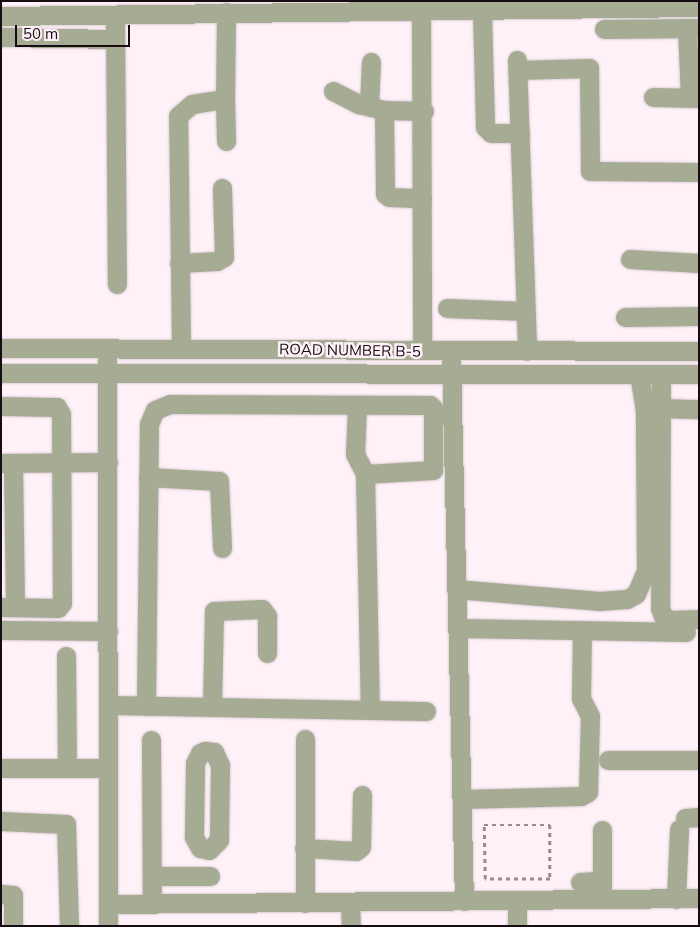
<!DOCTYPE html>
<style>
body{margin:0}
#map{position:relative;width:700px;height:927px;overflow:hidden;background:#fff1f8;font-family:Mulish,sans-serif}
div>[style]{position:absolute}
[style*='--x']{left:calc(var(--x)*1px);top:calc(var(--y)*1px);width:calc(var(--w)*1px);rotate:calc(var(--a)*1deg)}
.path>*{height:2.5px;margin-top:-1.25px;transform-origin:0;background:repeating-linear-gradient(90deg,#978b91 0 4px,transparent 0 8px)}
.roads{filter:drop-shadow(0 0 1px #daccd3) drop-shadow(0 0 1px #daccd3)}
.minor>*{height:19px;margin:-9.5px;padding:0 9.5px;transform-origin:9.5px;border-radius:9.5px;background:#a5ac93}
span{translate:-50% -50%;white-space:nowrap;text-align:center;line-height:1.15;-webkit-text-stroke:5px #fff1f8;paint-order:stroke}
.street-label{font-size:15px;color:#170c12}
.frame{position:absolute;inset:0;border:2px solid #170c12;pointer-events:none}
.scale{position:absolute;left:15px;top:25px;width:115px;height:22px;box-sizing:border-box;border:2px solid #170c12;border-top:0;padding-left:6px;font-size:15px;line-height:18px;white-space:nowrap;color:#170c12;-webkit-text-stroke:4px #fff1f8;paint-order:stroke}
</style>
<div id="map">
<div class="path">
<div style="--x:484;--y:825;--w:66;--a:0"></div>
<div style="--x:550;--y:825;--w:54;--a:90"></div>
<div style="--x:550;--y:879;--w:65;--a:180"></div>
<div style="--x:485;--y:879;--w:54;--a:-91.1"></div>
</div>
<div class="roads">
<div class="minor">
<div style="--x:421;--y:11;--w:339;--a:89.8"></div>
<div style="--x:482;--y:11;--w:116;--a:88.5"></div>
<div style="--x:485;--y:127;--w:8;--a:45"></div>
<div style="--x:491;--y:133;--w:29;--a:0"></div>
<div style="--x:115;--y:15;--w:269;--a:89.6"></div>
<div style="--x:1;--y:16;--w:698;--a:-0.74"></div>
<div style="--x:687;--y:28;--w:70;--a:87.5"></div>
<div style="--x:604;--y:29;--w:95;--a:-0.6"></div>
<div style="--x:1;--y:37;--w:114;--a:1"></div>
<div style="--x:517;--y:60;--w:291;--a:88"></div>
<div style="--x:518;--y:70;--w:71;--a:-1.6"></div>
<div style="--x:589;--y:68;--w:103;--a:89.4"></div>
<div style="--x:590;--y:171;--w:109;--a:0.5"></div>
<div style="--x:333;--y:91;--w:28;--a:27"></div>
<div style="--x:358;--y:104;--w:27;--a:13"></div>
<div style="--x:384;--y:110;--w:40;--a:1.4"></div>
<div style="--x:653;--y:97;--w:46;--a:1.2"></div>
<div style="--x:225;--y:99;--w:42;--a:88.6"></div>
<div style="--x:369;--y:106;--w:44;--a:-87.4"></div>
<div style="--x:384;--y:110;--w:84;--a:89.3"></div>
<div style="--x:385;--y:194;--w:5;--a:37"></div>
<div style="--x:389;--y:197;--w:33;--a:2"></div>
<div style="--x:630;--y:259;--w:69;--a:3.3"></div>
<div style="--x:179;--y:263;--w:38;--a:-3"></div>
<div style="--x:217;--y:261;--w:8;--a:-30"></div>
<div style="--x:224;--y:257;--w:69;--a:-91.7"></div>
<div style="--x:447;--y:308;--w:78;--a:2.2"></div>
<div style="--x:625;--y:317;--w:74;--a:-0.8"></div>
<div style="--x:1;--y:348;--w:698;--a:0.25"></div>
<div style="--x:181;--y:348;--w:232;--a:-90.7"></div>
<div style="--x:178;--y:116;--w:18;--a:-41"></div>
<div style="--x:192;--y:104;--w:33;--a:-9"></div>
<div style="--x:225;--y:99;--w:87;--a:-89.3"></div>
<div style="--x:107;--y:360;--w:566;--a:89.9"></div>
<div style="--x:451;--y:362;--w:539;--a:88.62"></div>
<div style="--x:1;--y:373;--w:698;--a:0.08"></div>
<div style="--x:661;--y:374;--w:234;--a:90.2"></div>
<div style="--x:660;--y:608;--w:9;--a:69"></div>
<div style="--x:663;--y:616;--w:8;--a:30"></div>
<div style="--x:670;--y:620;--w:29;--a:-2"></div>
<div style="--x:357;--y:405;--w:49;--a:92.3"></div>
<div style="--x:355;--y:454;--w:22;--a:63"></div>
<div style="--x:1;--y:406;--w:56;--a:1"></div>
<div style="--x:57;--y:407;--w:8;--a:60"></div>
<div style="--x:61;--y:414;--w:189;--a:89.7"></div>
<div style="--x:62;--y:603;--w:6;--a:129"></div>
<div style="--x:58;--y:608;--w:57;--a:-179"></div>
<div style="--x:661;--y:408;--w:38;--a:2"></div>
<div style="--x:1;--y:463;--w:107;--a:-0.5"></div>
<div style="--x:13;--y:463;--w:144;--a:89.2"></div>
<div style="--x:148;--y:477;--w:71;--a:3.2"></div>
<div style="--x:219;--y:481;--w:67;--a:87.4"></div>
<div style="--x:456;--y:589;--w:144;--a:4.8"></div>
<div style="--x:599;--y:601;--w:28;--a:-4"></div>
<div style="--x:627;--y:599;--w:10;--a:-29"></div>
<div style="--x:636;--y:594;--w:25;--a:-67"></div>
<div style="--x:646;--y:571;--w:160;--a:-90.4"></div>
<div style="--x:645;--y:411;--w:37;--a:-99"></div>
<div style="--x:458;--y:628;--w:228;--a:1"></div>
<div style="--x:1;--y:630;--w:107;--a:0.5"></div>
<div style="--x:66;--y:656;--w:112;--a:89.5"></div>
<div style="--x:108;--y:705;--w:318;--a:1.1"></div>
<div style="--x:146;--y:706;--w:282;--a:-89.4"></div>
<div style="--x:149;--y:424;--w:15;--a:-67"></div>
<div style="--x:155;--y:410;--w:16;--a:-22"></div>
<div style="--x:170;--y:404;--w:260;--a:0.2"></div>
<div style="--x:430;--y:405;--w:4;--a:45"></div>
<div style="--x:433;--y:408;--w:62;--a:90"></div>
<div style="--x:433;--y:470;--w:68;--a:176.6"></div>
<div style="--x:365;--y:474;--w:235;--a:88.8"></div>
<div style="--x:212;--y:707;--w:96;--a:-88.8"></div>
<div style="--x:214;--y:611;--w:48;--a:-2.4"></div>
<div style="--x:262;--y:609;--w:9;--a:54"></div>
<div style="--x:267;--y:616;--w:37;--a:90"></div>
<div style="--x:151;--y:740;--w:164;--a:89.7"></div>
<div style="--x:205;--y:751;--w:9;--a:6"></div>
<div style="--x:214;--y:752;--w:14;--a:65"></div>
<div style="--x:220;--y:765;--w:75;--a:90.8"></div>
<div style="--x:219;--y:840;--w:14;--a:135"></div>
<div style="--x:209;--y:850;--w:9;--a:-167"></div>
<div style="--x:200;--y:848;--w:13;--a:-119"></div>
<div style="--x:194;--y:837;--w:74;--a:-89.2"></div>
<div style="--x:195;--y:763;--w:11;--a:-63"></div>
<div style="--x:200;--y:753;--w:5;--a:-22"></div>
<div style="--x:608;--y:760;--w:91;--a:0"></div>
<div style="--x:1;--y:768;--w:107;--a:0"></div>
<div style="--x:462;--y:799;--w:119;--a:-1.4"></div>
<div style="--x:581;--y:796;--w:8;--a:-30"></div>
<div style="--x:588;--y:792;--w:76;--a:-88.5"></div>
<div style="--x:590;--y:716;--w:20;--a:-117"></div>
<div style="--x:581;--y:698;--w:68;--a:-89.2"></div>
<div style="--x:685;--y:818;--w:14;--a:-4"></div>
<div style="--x:1;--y:821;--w:65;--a:2.6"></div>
<div style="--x:66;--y:824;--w:102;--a:88.3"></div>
<div style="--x:304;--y:848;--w:52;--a:3.3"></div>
<div style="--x:356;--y:851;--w:6;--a:-39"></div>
<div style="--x:361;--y:847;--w:52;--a:-88.9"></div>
<div style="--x:152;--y:876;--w:58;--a:0"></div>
<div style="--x:580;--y:882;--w:22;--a:-3"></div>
<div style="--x:1;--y:894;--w:12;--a:5"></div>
<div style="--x:13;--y:895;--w:31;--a:90"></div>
<div style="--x:602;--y:899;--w:69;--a:-90"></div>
<div style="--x:676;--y:899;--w:70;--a:-87.5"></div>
<div style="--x:517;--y:900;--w:26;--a:90"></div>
<div style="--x:350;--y:902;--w:24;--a:88"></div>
<div style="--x:305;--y:903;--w:164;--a:-90"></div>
<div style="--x:108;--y:904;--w:591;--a:-0.58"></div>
</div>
</div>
<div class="street-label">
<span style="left:350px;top:350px;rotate:1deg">ROAD NUMBER B-5</span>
</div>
<div class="frame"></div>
<div class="scale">50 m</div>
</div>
